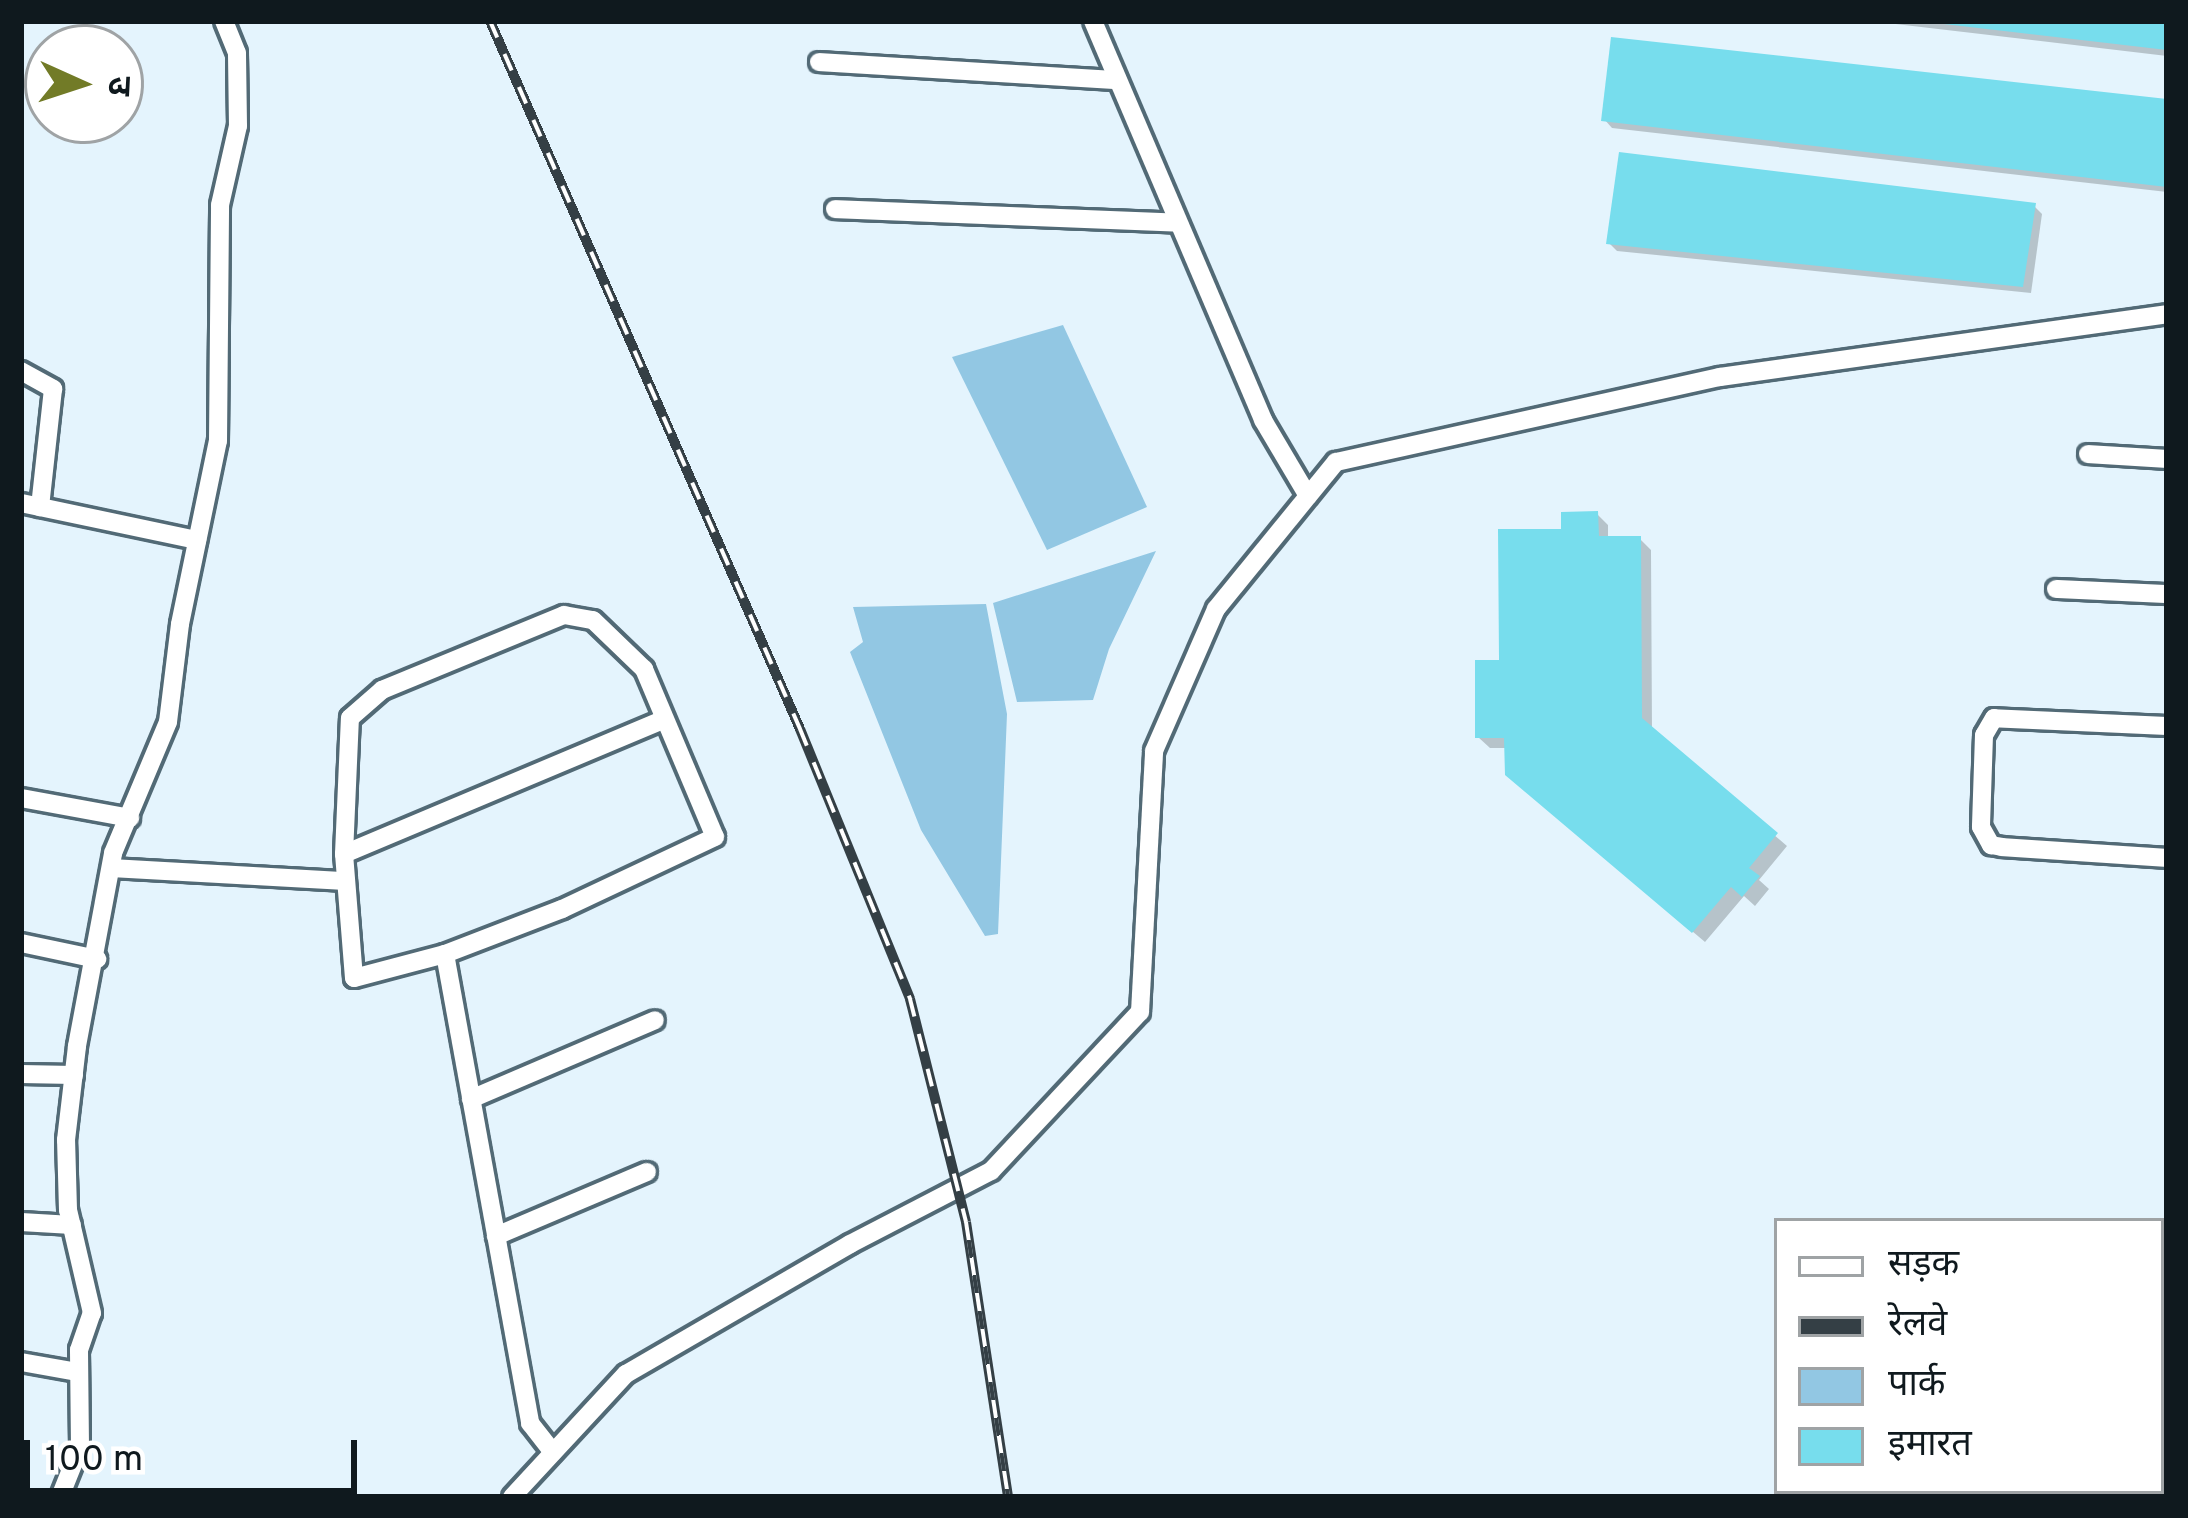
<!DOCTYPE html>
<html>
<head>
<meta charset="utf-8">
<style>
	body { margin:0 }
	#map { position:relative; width:2188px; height:1518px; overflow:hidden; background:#e4f4fd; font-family:Overpass,"Noto Sans Devanagari",sans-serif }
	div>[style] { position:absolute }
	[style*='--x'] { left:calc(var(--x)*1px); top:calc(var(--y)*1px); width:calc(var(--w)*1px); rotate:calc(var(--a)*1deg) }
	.green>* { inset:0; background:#92c7e3 }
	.shadow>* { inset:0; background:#0003 }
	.building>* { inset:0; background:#77dded }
	.roads { filter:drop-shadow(3px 0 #526a76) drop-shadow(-3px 0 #526a76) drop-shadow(0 3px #526a76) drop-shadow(0 -3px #526a76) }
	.minor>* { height:18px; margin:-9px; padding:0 9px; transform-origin:9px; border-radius:9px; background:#fff }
	.rail>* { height:10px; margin-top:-5px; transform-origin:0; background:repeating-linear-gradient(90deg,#fff 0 18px,#343f45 0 36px); box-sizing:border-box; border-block:3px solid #343f45 }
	span { translate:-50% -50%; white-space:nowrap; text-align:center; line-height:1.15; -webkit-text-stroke:10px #fff; paint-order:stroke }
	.frame { position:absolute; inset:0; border:24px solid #0f191e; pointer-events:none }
	.legend { position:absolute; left:1774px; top:1218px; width:390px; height:276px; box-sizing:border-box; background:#fff; border:3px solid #9fa3a5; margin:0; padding:15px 21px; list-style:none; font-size:36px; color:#0f191e }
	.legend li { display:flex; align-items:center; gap:24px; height:60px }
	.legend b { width:60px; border:3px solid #9fa3a5 }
	.north { position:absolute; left:24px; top:24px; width:120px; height:120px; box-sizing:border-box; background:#fff; border:3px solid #9fa3a5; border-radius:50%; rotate:93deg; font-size:33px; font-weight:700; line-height:48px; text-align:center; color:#0f191e }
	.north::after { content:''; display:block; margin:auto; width:42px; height:54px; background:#727b27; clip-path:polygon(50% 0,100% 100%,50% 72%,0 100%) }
	.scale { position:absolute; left:24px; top:1440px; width:333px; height:54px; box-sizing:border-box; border:6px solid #0f191e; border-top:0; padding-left:15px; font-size:36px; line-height:42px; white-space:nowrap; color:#0f191e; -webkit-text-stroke:9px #fff; paint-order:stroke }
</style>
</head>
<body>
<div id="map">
	<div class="green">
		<i style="clip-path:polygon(1063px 325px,1147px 507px,1047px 550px,952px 357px)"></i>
		<i style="clip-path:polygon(1156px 551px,1109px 649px,1093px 700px,1017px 702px,993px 603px)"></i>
		<i style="clip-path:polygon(986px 604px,1007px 714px,998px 934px,985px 936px,921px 830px,850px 652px,863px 642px,853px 607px)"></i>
	</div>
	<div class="shadow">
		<i style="clip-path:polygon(1870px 21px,2167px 21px,2167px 56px)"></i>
		<i style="clip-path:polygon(2167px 102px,2167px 192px,1612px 128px,1604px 119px)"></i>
		<i style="clip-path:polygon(2034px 206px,2042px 214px,2031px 293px,1617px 251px,1609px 243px)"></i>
		<i style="clip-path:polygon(1597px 514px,1608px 525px,1608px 539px,1640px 539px,1651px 550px,1652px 731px,1787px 846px,1759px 880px,1769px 889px,1755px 906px,1744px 896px,1705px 942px,1520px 786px,1507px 748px,1490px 748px,1478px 737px,1502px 663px,1564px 532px)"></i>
	</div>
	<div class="building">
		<i style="clip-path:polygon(1945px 21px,2167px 21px,2167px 50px,1944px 24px)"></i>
		<i style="clip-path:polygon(1611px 37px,2167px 99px,2167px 187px,1601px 121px)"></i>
		<i style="clip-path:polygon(1619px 152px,2036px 203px,2023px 287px,1606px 244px)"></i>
		<i style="clip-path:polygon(1598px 511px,1599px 536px,1641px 536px,1642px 718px,1778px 833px,1749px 868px,1760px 876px,1742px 897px,1731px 887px,1692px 933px,1505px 775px,1504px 738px,1475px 738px,1475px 660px,1499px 660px,1498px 529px,1561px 529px,1561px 512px)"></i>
	</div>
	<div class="roads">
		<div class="minor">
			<i style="--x:1093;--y:21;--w:434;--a:66.9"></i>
			<i style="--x:1263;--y:420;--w:88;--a:59.4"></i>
			<i style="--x:819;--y:62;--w:299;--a:3.5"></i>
			<i style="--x:835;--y:209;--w:342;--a:2.3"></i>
			<i style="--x:21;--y:371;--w:37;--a:29"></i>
			<i style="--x:53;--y:389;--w:119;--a:96.3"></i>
			<i style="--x:2088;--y:454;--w:79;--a:3.6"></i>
			<i style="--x:21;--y:503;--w:180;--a:11.9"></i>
			<i style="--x:2056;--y:589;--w:111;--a:2.6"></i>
			<i style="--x:564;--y:615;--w:29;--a:10"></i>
			<i style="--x:593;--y:620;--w:71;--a:43.9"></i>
			<i style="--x:644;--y:669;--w:182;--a:67.1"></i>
			<i style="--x:715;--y:837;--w:169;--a:154.8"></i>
			<i style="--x:562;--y:909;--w:125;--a:159"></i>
			<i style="--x:445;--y:954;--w:94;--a:165.2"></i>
			<i style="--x:354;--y:978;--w:124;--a:-94.6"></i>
			<i style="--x:344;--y:854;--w:136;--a:-87.5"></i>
			<i style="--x:350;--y:718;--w:43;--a:-41.2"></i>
			<i style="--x:382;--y:690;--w:197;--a:-22.4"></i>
			<i style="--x:2167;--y:726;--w:173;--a:-177.4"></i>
			<i style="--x:1994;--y:718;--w:20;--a:120"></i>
			<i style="--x:1984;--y:735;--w:92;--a:91.9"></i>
			<i style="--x:1981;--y:827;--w:21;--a:61"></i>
			<i style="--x:1991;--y:845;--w:11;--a:10"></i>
			<i style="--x:2002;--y:847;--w:165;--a:3.8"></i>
			<i style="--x:21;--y:798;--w:111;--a:10.4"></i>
			<i style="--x:344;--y:854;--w:346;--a:-22.8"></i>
			<i style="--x:111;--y:868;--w:235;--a:3.2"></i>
			<i style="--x:21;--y:943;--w:78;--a:11.9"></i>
			<i style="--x:445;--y:954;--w:477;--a:79.7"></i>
			<i style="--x:530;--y:1423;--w:37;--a:52"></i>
			<i style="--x:21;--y:1074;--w:53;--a:1.1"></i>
			<i style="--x:471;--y:1099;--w:200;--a:-23.2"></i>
			<i style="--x:21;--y:1222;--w:51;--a:3.4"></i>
			<i style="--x:496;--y:1236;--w:164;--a:-23"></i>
			<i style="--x:2161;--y:1270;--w:6;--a:-9"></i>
			<i style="--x:21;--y:1362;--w:58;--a:10"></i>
			<i style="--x:2161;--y:1400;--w:6;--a:-9"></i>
			<i style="--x:1867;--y:1491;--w:6;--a:81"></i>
			<i style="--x:1985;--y:1491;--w:6;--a:81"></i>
			<i style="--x:2109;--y:1491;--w:6;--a:81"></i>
			<i style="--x:60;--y:1497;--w:54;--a:-68.2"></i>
			<i style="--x:80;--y:1447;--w:97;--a:-90.6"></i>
			<i style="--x:79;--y:1350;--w:39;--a:-71"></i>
			<i style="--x:92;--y:1313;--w:106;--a:-103.1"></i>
			<i style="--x:68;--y:1210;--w:70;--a:-91.6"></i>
			<i style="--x:66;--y:1140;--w:95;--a:-83.3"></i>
			<i style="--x:77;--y:1046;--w:196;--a:-79.4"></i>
			<i style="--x:113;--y:853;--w:142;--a:-67.2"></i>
			<i style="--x:168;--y:722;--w:99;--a:-83"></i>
			<i style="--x:180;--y:624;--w:187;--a:-78.3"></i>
			<i style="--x:218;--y:441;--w:236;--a:-89.5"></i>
			<i style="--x:220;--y:205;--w:81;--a:-77.2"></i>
			<i style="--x:238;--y:126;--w:73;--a:-90.8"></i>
			<i style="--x:237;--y:53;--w:35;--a:-112"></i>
			<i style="--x:512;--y:1497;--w:168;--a:-47.2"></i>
			<i style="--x:626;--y:1374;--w:259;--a:-30.1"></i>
			<i style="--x:850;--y:1244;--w:159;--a:-27.4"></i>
			<i style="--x:991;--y:1171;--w:218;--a:-46.9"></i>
			<i style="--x:1140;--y:1012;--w:261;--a:-86.9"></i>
			<i style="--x:1154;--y:751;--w:155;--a:-66.4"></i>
			<i style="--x:1216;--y:609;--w:190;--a:-50.8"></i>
			<i style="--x:1336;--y:462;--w:393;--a:-12.5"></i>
			<i style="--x:1720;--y:377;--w:451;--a:-8"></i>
		</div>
	</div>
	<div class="rail">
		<i style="--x:490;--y:21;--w:773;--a:66.35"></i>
		<i style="--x:800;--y:729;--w:292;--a:67.8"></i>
		<i style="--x:910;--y:999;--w:230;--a:75.9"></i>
		<i style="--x:966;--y:1222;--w:278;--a:81.3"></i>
	</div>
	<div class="frame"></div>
	<ul class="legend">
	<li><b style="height:15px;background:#fff"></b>सड़क</li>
	<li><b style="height:15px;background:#343f45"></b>रेलवे</li>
	<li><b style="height:33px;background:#92c7e3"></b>पार्क</li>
	<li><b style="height:33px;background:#77dded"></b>इमारत</li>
	</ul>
	<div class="north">उ</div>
	<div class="scale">100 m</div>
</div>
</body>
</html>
